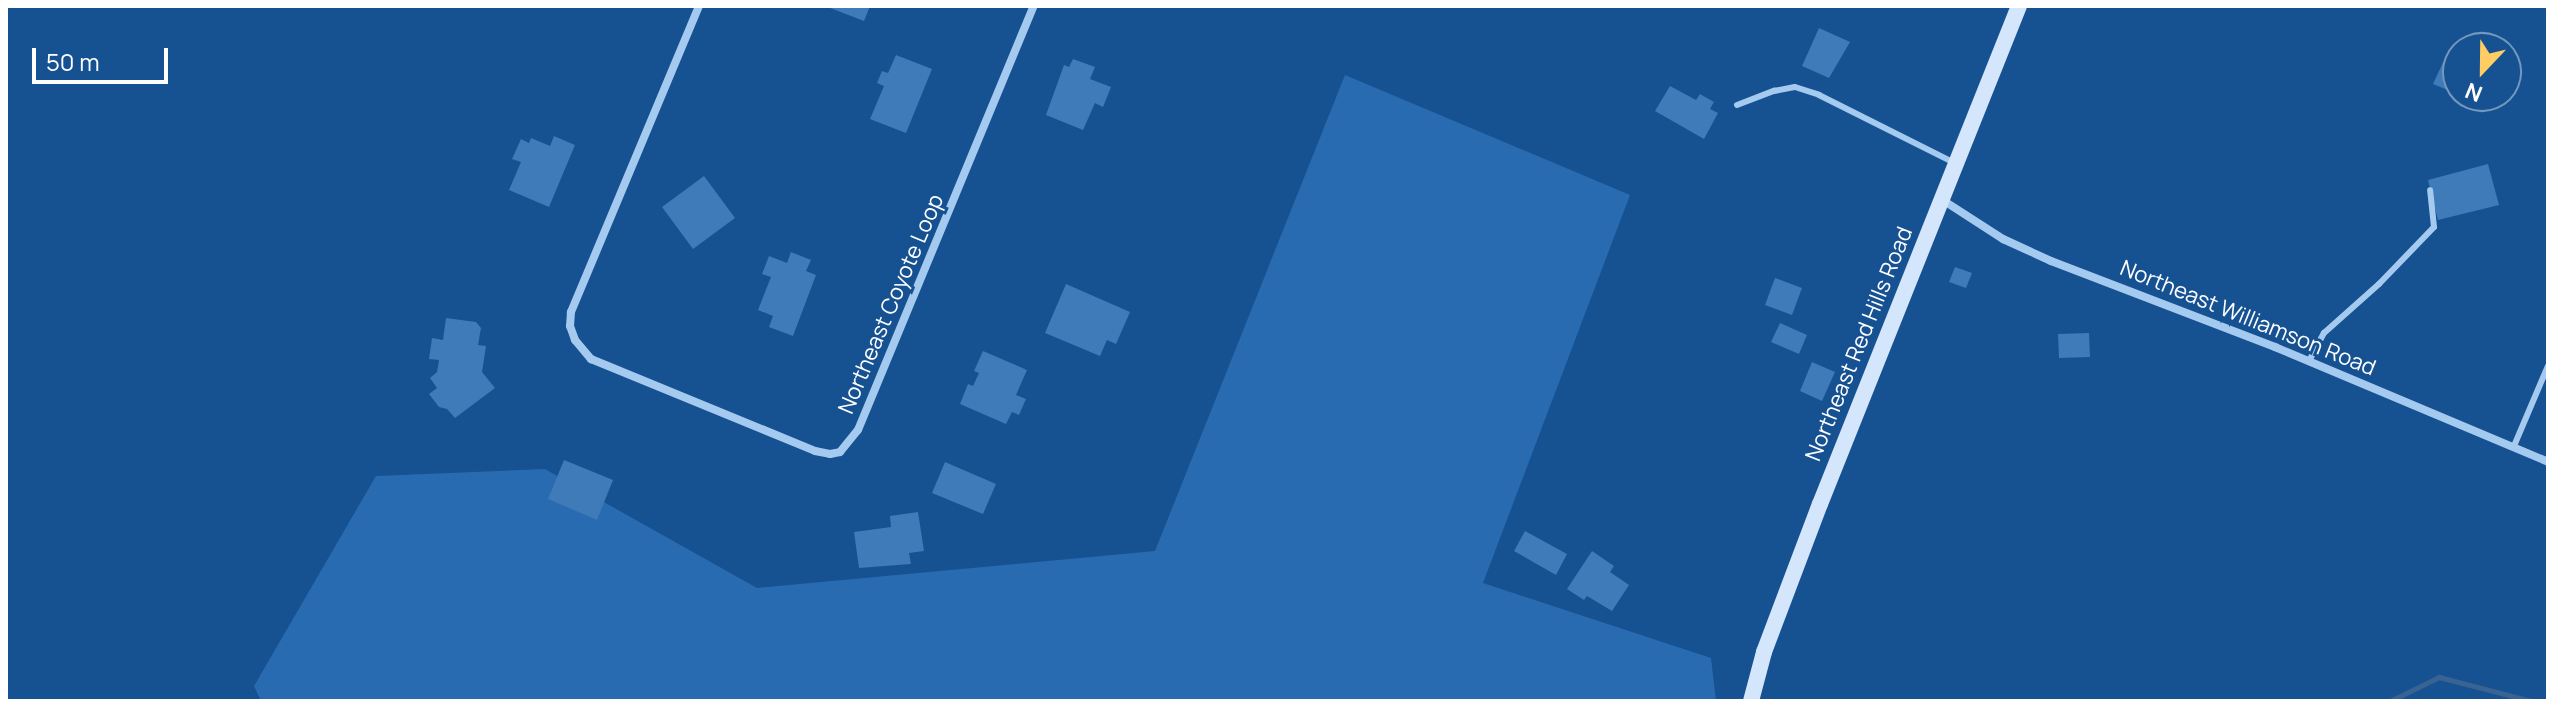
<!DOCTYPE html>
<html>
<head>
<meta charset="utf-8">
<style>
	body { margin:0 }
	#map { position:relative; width:2554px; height:707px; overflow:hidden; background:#165192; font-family:Manrope,sans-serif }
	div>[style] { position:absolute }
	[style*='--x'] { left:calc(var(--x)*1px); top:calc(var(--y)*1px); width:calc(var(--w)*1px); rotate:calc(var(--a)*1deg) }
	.green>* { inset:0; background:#296bb0 }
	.stream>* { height:5px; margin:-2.5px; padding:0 2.5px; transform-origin:2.5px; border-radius:2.5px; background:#386392 }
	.building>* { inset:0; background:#3f7ab9 }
	.lane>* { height:6px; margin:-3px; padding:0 3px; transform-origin:3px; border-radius:3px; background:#a5caf0 }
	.street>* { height:8px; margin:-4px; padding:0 4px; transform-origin:4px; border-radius:4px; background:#a5caf0 }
	.secondary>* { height:16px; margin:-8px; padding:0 8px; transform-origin:8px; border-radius:8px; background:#d3e6fb }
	span { translate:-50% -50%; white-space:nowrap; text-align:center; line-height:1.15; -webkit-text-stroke:6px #165192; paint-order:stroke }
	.street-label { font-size:22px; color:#fff }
	.frame { position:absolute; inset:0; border:8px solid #fff; pointer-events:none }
	.north { position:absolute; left:2442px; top:32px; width:80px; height:80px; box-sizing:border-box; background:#165192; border:2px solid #7397be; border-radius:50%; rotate:202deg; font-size:22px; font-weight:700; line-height:32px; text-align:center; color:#fff }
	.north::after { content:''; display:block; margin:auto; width:28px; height:36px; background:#ffcd64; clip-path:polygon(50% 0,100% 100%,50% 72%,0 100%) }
	.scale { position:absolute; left:32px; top:48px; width:136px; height:36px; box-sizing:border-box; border:4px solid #fff; border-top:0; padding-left:10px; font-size:24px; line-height:28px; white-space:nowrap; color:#fff; -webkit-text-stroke:6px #165192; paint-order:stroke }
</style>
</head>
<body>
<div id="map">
	<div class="green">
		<i style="clip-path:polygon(1345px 75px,1630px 195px,1483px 583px,1711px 658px,1716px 701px,261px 701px,254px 686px,376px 476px,545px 469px,757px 588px,1155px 551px)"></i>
	</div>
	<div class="stream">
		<i style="--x:2390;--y:701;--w:55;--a:-26.1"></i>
		<i style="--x:2439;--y:677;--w:95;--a:14.6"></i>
	</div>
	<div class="building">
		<i style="clip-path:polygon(825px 6px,870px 6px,864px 21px)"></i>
		<i style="clip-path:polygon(1819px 28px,1850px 42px,1829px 78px,1802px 66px)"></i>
		<i style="clip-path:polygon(896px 55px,932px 69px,906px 133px,870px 119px,884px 86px,877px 83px,882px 71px,888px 73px)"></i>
		<i style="clip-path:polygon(2446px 56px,2458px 61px,2458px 85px,2454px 83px,2450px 91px,2433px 84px)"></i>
		<i style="clip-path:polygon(1073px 59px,1095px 67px,1090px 79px,1111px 87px,1103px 107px,1095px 103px,1083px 130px,1046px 115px,1064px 65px,1069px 67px)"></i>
		<i style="clip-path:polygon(1670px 86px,1696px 100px,1700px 94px,1714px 102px,1710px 109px,1718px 113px,1704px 139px,1655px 111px)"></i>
		<i style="clip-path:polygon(554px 136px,575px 145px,549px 207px,509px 190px,521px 162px,512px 159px,521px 139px,529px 143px,531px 138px,550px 146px)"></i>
		<i style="clip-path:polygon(2488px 164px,2499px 205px,2438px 220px,2428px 180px)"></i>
		<i style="clip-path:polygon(704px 176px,735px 218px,693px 249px,662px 207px)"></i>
		<i style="clip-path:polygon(791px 252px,811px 260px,806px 271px,816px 275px,793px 336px,769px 327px,773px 316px,758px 310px,771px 277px,762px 274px,769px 256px,787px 263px)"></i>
		<i style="clip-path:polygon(1955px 267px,1972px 273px,1966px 288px,1949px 282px)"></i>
		<i style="clip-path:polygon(1775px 278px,1802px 288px,1792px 315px,1765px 305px)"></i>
		<i style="clip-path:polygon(1066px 284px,1130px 312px,1116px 344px,1107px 340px,1100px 356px,1045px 333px)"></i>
		<i style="clip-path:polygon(446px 318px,476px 322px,481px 328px,478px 345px,486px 346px,482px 372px,495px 388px,455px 418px,447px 409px,439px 407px,429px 394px,437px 388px,430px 378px,437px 372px,439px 360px,429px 359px,432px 338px,443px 340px)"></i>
		<i style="clip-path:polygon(1780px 323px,1807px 335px,1799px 354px,1771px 342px)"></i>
		<i style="clip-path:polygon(2089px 333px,2090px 357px,2059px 358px,2058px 334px)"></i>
		<i style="clip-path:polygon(983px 351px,1027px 370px,1016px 395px,1026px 399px,1019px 415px,1012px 412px,1006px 424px,960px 404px,968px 384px,973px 386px,979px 373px,974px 371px)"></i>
		<i style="clip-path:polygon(1812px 362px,1835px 372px,1822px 401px,1800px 391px)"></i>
		<i style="clip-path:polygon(564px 460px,613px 480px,597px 520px,548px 499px)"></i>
		<i style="clip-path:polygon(945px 462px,996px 484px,983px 514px,932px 493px)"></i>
		<i style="clip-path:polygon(918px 512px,924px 551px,909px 553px,911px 564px,859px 568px,854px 532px,891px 527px,890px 516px)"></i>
		<i style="clip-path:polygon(1525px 531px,1567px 554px,1556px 575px,1514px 551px)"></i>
		<i style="clip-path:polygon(1592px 551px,1614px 566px,1610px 572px,1629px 585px,1612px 611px,1587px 596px,1584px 600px,1567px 589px)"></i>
	</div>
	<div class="lane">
		<i style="--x:1737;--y:105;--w:40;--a:-21"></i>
		<i style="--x:1774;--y:91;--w:21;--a:-11"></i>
		<i style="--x:1795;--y:87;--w:25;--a:18"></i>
		<i style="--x:1819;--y:95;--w:152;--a:26.6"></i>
		<i style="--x:2309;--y:361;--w:32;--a:-62"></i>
		<i style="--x:2324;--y:333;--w:74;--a:-41.7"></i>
		<i style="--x:2379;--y:284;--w:79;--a:-46"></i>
		<i style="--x:2434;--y:227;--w:37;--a:-96"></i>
		<i style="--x:2514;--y:446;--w:87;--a:-67"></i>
	</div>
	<div class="street">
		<i style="--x:699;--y:6;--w:332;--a:112.7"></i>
		<i style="--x:571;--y:312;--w:14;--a:94"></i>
		<i style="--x:570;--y:326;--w:15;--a:70"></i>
		<i style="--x:575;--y:340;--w:25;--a:50"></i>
		<i style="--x:591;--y:359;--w:242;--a:22.3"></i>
		<i style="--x:815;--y:451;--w:15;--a:11"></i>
		<i style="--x:830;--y:454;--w:10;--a:-11"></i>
		<i style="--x:840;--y:452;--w:28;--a:-51"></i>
		<i style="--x:858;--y:430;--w:459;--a:-67.5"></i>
		<i style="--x:1941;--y:199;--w:74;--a:32.8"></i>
		<i style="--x:2003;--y:239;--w:53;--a:24.6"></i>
		<i style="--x:2051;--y:261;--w:240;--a:21"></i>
		<i style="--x:2275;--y:347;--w:296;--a:22.8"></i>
	</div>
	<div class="secondary">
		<i style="--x:1751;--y:701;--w:51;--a:-75.1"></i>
		<i style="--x:1764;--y:652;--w:158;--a:-69.3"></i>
		<i style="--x:1820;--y:504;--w:536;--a:-68.22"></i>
	</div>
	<div class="street-label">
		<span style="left:891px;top:304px;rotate:-67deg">Northeast Coyote Loop</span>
		<span style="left:2248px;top:318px;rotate:22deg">Northeast Williamson Road</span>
		<span style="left:1859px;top:344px;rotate:-68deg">Northeast Red Hills Road</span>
	</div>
	<div class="frame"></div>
	<div class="north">N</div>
	<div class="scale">50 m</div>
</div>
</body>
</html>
